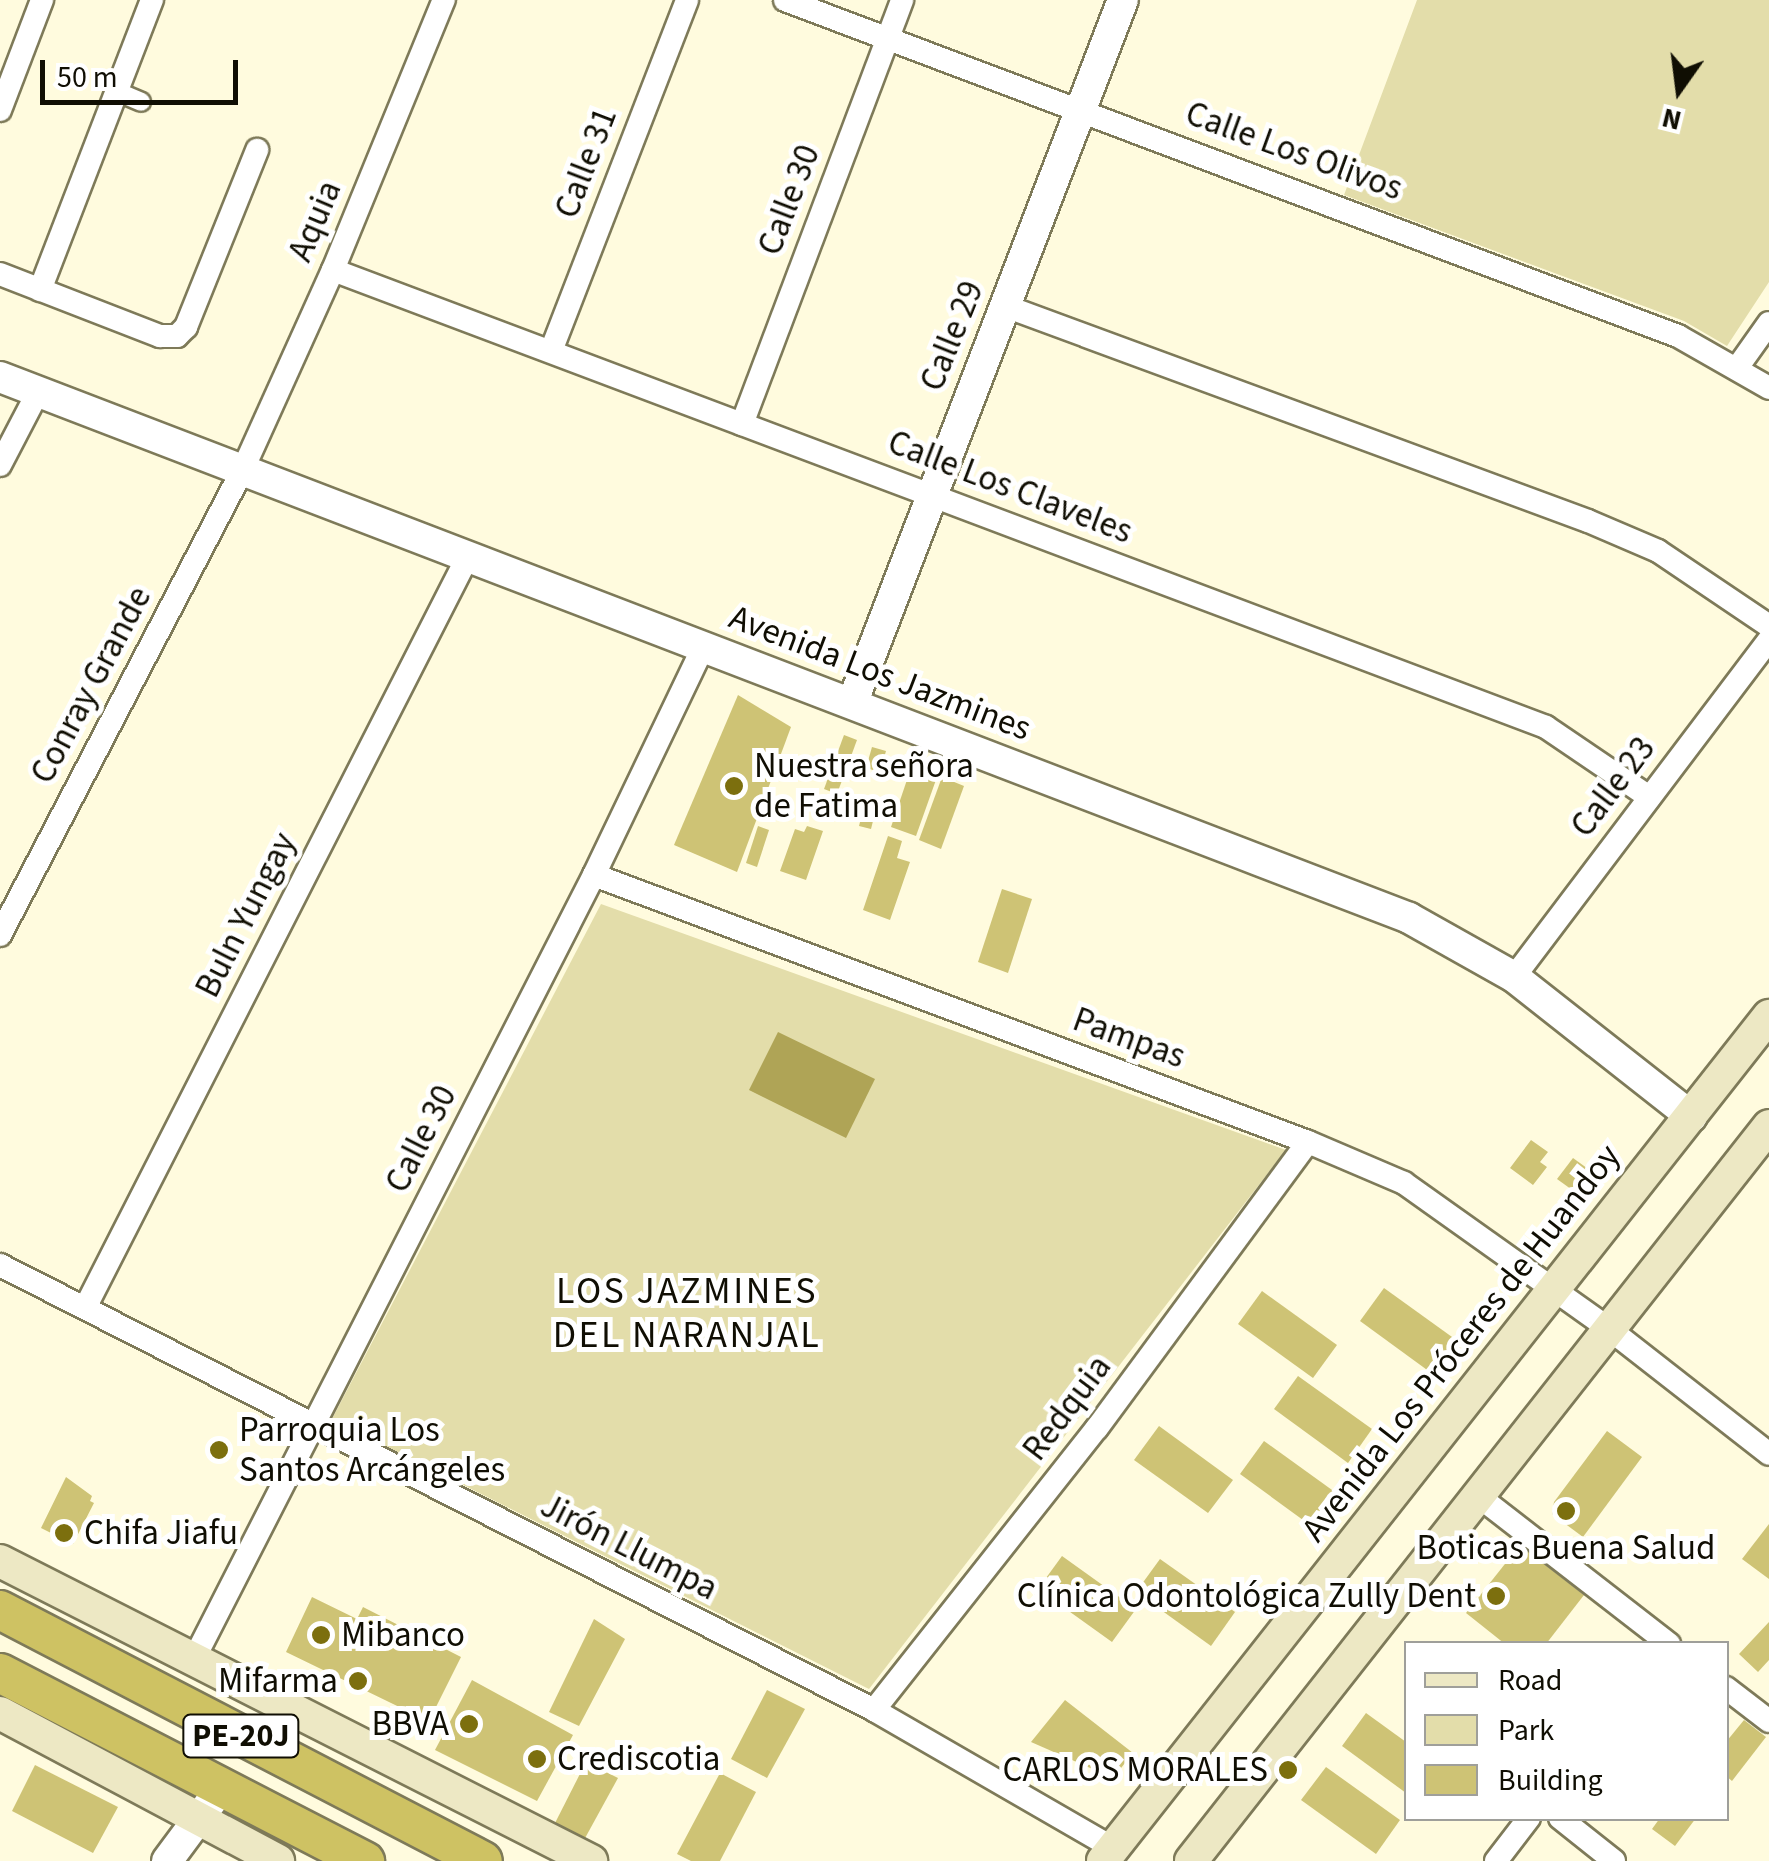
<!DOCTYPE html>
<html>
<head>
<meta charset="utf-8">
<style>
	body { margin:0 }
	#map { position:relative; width:1769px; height:1861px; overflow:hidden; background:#fffbde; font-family:"Source Sans 3",sans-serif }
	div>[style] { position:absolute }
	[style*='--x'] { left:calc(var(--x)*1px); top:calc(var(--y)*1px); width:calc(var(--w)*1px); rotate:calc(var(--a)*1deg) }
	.green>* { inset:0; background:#e3ddaa }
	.water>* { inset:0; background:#afa456 }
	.building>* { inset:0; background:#cec375 }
	.roads { filter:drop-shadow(2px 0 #7e7a59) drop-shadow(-2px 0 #7e7a59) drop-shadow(0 2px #7e7a59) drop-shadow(0 -2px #7e7a59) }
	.pedestrian>* { height:18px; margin:-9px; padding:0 9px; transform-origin:9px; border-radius:9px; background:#fff }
	.minor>* { height:22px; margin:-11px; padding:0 11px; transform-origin:11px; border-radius:11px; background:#fff }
	.tertiary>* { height:30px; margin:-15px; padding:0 15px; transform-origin:15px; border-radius:15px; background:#fff }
	.secondary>* { height:32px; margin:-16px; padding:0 16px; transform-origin:16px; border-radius:16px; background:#ede8c4 }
	.trunk>* { height:38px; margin:-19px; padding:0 19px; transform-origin:19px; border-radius:19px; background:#cec263 }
	.dots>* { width:28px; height:28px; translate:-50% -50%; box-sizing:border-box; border:5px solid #fff; border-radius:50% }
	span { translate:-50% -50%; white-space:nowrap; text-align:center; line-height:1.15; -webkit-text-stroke:10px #fff; paint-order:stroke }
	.shield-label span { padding:2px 8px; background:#fff; border:2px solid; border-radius:8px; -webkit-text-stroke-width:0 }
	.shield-label { font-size:32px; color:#100e03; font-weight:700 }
	.street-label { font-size:35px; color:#100e03 }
	.poi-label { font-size:35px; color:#100e03 }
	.left { translate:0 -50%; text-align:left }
	.right { translate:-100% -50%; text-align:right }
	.neighbourhood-label { font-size:38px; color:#100e03; letter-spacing:2.5px }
	.legend { position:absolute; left:1404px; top:1641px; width:325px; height:180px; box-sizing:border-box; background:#fff; border:2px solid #9f9f9a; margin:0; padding:12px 18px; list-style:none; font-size:30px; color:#100e03 }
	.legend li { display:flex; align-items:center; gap:20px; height:50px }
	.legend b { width:50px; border:2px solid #9f9f9a }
	.north { position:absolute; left:1629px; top:40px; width:100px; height:100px; -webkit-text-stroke:8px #fff; paint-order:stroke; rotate:194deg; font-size:28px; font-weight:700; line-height:40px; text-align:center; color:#100e03 }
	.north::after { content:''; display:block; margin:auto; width:35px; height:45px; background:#100e03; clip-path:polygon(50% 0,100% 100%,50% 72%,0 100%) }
	.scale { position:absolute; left:40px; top:60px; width:198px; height:45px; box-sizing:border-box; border:5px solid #100e03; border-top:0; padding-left:12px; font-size:30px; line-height:35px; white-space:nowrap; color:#100e03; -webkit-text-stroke:8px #fff; paint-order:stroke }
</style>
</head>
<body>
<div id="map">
	<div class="green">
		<i style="clip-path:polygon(1417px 0,1769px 0,1769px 282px,1727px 346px,1684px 321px,1344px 195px)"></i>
		<i style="clip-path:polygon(601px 904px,1286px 1150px,869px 1689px,332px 1419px)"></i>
	</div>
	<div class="water">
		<i style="clip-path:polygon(778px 1032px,875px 1079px,846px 1138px,749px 1090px)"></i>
	</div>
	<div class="building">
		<i style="clip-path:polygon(738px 695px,791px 727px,737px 872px,674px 845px)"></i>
		<i style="clip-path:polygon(844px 735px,857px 740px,837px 794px,824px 789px)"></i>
		<i style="clip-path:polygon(872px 747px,886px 751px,880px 772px,866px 768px)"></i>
		<i style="clip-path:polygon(911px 768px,937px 777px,916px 836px,891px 827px)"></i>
		<i style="clip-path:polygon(942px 777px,964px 786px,941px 849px,919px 840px)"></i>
		<i style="clip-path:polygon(865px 802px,877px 805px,871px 829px,859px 826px)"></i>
		<i style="clip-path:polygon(758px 826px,769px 830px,757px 867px,746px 863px)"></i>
		<i style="clip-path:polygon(807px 826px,823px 831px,806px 880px,780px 871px,795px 829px,804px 832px)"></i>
		<i style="clip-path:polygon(888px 836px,902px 841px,897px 858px,910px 862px,890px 920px,863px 910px)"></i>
		<i style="clip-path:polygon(1002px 889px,1032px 899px,1008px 973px,978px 962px)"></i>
		<i style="clip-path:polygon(1531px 1140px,1548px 1152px,1540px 1162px,1547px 1167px,1533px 1185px,1510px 1168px)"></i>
		<i style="clip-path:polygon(1573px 1158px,1591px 1171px,1575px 1192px,1557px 1179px)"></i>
		<i style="clip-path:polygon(1384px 1288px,1459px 1342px,1434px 1375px,1360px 1321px)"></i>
		<i style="clip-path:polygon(1262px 1291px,1337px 1345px,1313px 1378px,1238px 1324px)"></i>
		<i style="clip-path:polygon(1298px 1376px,1372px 1429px,1348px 1463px,1274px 1409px)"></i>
		<i style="clip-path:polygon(1159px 1426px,1233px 1480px,1208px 1513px,1134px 1460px)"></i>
		<i style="clip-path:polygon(1607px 1431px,1642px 1457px,1583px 1537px,1552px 1514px,1554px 1502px)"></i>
		<i style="clip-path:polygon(1264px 1441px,1339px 1495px,1314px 1528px,1240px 1474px)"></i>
		<i style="clip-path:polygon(66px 1477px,92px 1496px,90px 1501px,94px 1503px,73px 1544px,41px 1528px)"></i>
		<i style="clip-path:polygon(1769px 1524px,1769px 1579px,1742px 1559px)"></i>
		<i style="clip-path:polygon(1520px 1545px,1584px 1595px,1546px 1644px,1505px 1644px,1466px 1613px)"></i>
		<i style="clip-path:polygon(1062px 1556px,1136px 1609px,1112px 1642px,1038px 1589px)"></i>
		<i style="clip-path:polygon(1160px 1559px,1235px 1612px,1211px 1646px,1136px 1592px)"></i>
		<i style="clip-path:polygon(312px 1597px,357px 1619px,363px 1607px,461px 1657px,435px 1709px,430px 1707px,424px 1719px,286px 1652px)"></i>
		<i style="clip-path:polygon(594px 1619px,625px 1639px,579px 1726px,549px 1712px)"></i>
		<i style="clip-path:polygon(1769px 1622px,1769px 1660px,1758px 1672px,1739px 1654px)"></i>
		<i style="clip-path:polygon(472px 1680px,573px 1735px,537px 1801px,435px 1750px)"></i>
		<i style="clip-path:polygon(767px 1690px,805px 1709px,767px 1778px,731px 1759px)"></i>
		<i style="clip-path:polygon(1065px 1700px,1133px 1753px,1113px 1778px,1031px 1742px)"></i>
		<i style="clip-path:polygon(1366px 1713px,1406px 1742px,1406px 1793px,1342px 1746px)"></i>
		<i style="clip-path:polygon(1744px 1720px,1766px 1737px,1732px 1781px,1726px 1776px,1726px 1742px)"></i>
		<i style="clip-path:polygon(586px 1762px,618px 1778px,584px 1840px,553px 1827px)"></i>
		<i style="clip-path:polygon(35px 1765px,118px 1807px,93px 1853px,12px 1811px)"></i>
		<i style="clip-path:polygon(1326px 1767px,1400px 1820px,1376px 1854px,1301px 1800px)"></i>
		<i style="clip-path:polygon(720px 1773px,756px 1792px,720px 1861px,691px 1861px,677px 1854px)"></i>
		<i style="clip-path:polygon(1660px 1818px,1696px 1818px,1675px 1846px,1652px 1829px)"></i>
	</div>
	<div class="roads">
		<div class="pedestrian">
			<i style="--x:118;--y:92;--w:25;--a:23"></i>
		</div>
		<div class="minor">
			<i style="--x:785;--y:0;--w:954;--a:20.62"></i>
			<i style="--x:1678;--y:336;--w:105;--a:29.7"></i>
			<i style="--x:0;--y:110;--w:118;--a:-69.1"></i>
			<i style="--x:333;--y:270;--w:1296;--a:20.64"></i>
			<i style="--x:1546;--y:727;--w:125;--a:34.2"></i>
			<i style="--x:0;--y:274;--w:172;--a:21.2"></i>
			<i style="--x:160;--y:336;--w:17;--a:0"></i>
			<i style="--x:177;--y:336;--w:13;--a:-45"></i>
			<i style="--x:186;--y:327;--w:191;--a:-68.1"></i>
			<i style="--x:40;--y:290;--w:311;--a:-68.9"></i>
			<i style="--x:1005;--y:306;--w:621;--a:20.24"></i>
			<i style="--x:1588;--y:521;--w:76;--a:23.2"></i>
			<i style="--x:1658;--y:551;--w:134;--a:34"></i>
			<i style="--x:551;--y:351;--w:376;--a:-68.8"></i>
			<i style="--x:1737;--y:368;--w:55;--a:-54.6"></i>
			<i style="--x:742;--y:424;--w:453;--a:-69.3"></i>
			<i style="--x:0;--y:465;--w:82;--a:-62.5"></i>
			<i style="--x:594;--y:875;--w:762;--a:20.5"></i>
			<i style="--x:1308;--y:1142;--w:104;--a:23.1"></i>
			<i style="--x:1404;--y:1183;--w:250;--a:35.4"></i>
			<i style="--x:1608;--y:1328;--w:204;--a:38"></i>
			<i style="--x:0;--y:935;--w:528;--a:-62.46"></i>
			<i style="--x:244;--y:467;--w:216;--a:-65.7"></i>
			<i style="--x:333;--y:270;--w:292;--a:-67.7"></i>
			<i style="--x:1514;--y:977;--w:423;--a:-52.9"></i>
			<i style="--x:0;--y:1265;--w:981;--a:26.98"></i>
			<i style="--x:874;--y:1710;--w:276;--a:30"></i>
			<i style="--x:85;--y:1308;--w:846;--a:-63.01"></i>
			<i style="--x:1477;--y:1495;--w:243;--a:37.8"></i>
			<i style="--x:193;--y:1661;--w:882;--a:-62.97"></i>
			<i style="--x:594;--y:875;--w:255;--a:-64.4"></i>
			<i style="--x:1726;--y:1688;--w:54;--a:37.5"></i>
			<i style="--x:874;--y:1710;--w:360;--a:-51.7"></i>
			<i style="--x:1097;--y:1428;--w:355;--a:-53.6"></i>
			<i style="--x:1560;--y:1818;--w:69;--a:38.5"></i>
			<i style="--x:1496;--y:1861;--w:54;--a:-52.5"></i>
		</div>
		<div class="tertiary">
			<i style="--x:0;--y:377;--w:1509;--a:21"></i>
			<i style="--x:1409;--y:918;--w:120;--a:29.3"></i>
			<i style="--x:1514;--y:977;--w:226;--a:38.2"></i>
			<i style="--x:853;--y:701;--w:751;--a:-68.94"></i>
			<i style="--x:167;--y:1861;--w:92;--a:-53.4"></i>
		</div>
		<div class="secondary">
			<i style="--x:0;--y:1561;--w:663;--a:26.91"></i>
			<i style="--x:0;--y:1713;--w:315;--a:28"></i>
			<i style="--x:1103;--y:1861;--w:1076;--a:-51.76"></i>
			<i style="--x:1191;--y:1861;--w:935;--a:-51.82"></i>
		</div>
		<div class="trunk">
			<i style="--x:0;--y:1610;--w:544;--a:27.46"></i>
			<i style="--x:0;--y:1673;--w:411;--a:27.3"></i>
		</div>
	</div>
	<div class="dots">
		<i style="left:734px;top:786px;background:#7c6f0e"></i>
		<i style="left:219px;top:1450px;background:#7c6f0e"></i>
		<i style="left:1566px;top:1511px;background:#7c6f0e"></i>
		<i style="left:64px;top:1533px;background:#7c6f0e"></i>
		<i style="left:1496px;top:1596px;background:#7c6f0e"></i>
		<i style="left:321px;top:1635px;background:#7c6f0e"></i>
		<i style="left:358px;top:1681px;background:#7c6f0e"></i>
		<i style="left:469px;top:1724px;background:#7c6f0e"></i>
		<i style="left:537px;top:1759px;background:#7c6f0e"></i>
		<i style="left:1288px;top:1770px;background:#7c6f0e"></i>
	</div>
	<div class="shield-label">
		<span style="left:241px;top:1736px">PE-20J</span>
	</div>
	<div class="street-label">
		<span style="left:1294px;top:151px;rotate:20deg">Calle Los Olivos</span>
		<span style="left:586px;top:163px;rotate:-69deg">Calle 31</span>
		<span style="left:789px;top:200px;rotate:-69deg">Calle 30</span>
		<span style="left:315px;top:221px;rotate:-67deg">Aquia</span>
		<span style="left:952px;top:336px;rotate:-68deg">Calle 29</span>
		<span style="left:1010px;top:487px;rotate:21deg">Calle Los Claveles</span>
		<span style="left:880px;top:673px;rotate:21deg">Avenida Los Jazmines</span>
		<span style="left:91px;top:685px;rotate:-62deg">Conray Grande</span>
		<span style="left:1613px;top:787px;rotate:-53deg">Calle 23</span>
		<span style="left:246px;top:915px;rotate:-63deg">Buln Yungay</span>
		<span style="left:1129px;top:1038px;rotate:20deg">Pampas</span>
		<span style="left:421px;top:1139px;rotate:-63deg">Calle 30</span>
		<span style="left:1461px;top:1343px;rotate:-52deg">Avenida Los Próceres de Huandoy</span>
		<span style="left:1067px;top:1408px;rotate:-53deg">Redquia</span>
		<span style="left:629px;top:1547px;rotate:27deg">Jirón Llumpa</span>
	</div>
	<div class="poi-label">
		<span class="left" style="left:754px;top:786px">Nuestra señora<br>de Fatima</span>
		<span class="left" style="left:239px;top:1450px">Parroquia Los<br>Santos Arcángeles</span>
		<span class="left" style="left:84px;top:1533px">Chifa Jiafu</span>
		<span style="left:1566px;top:1548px">Boticas Buena Salud</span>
		<span class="right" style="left:1476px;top:1596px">Clínica Odontológica Zully Dent</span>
		<span class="left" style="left:341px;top:1635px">Mibanco</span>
		<span class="right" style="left:338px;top:1681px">Mifarma</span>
		<span class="right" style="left:449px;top:1724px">BBVA</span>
		<span class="left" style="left:557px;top:1759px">Crediscotia</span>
		<span class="right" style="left:1268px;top:1770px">CARLOS MORALES</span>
	</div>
	<div class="neighbourhood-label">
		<span style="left:687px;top:1314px">LOS JAZMINES<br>DEL NARANJAL</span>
	</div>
	<ul class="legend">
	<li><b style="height:12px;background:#ede8c4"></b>Road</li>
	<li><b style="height:28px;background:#e3ddaa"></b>Park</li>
	<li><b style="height:28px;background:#cec375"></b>Building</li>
	</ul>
	<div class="north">N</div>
	<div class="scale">50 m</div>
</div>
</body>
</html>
